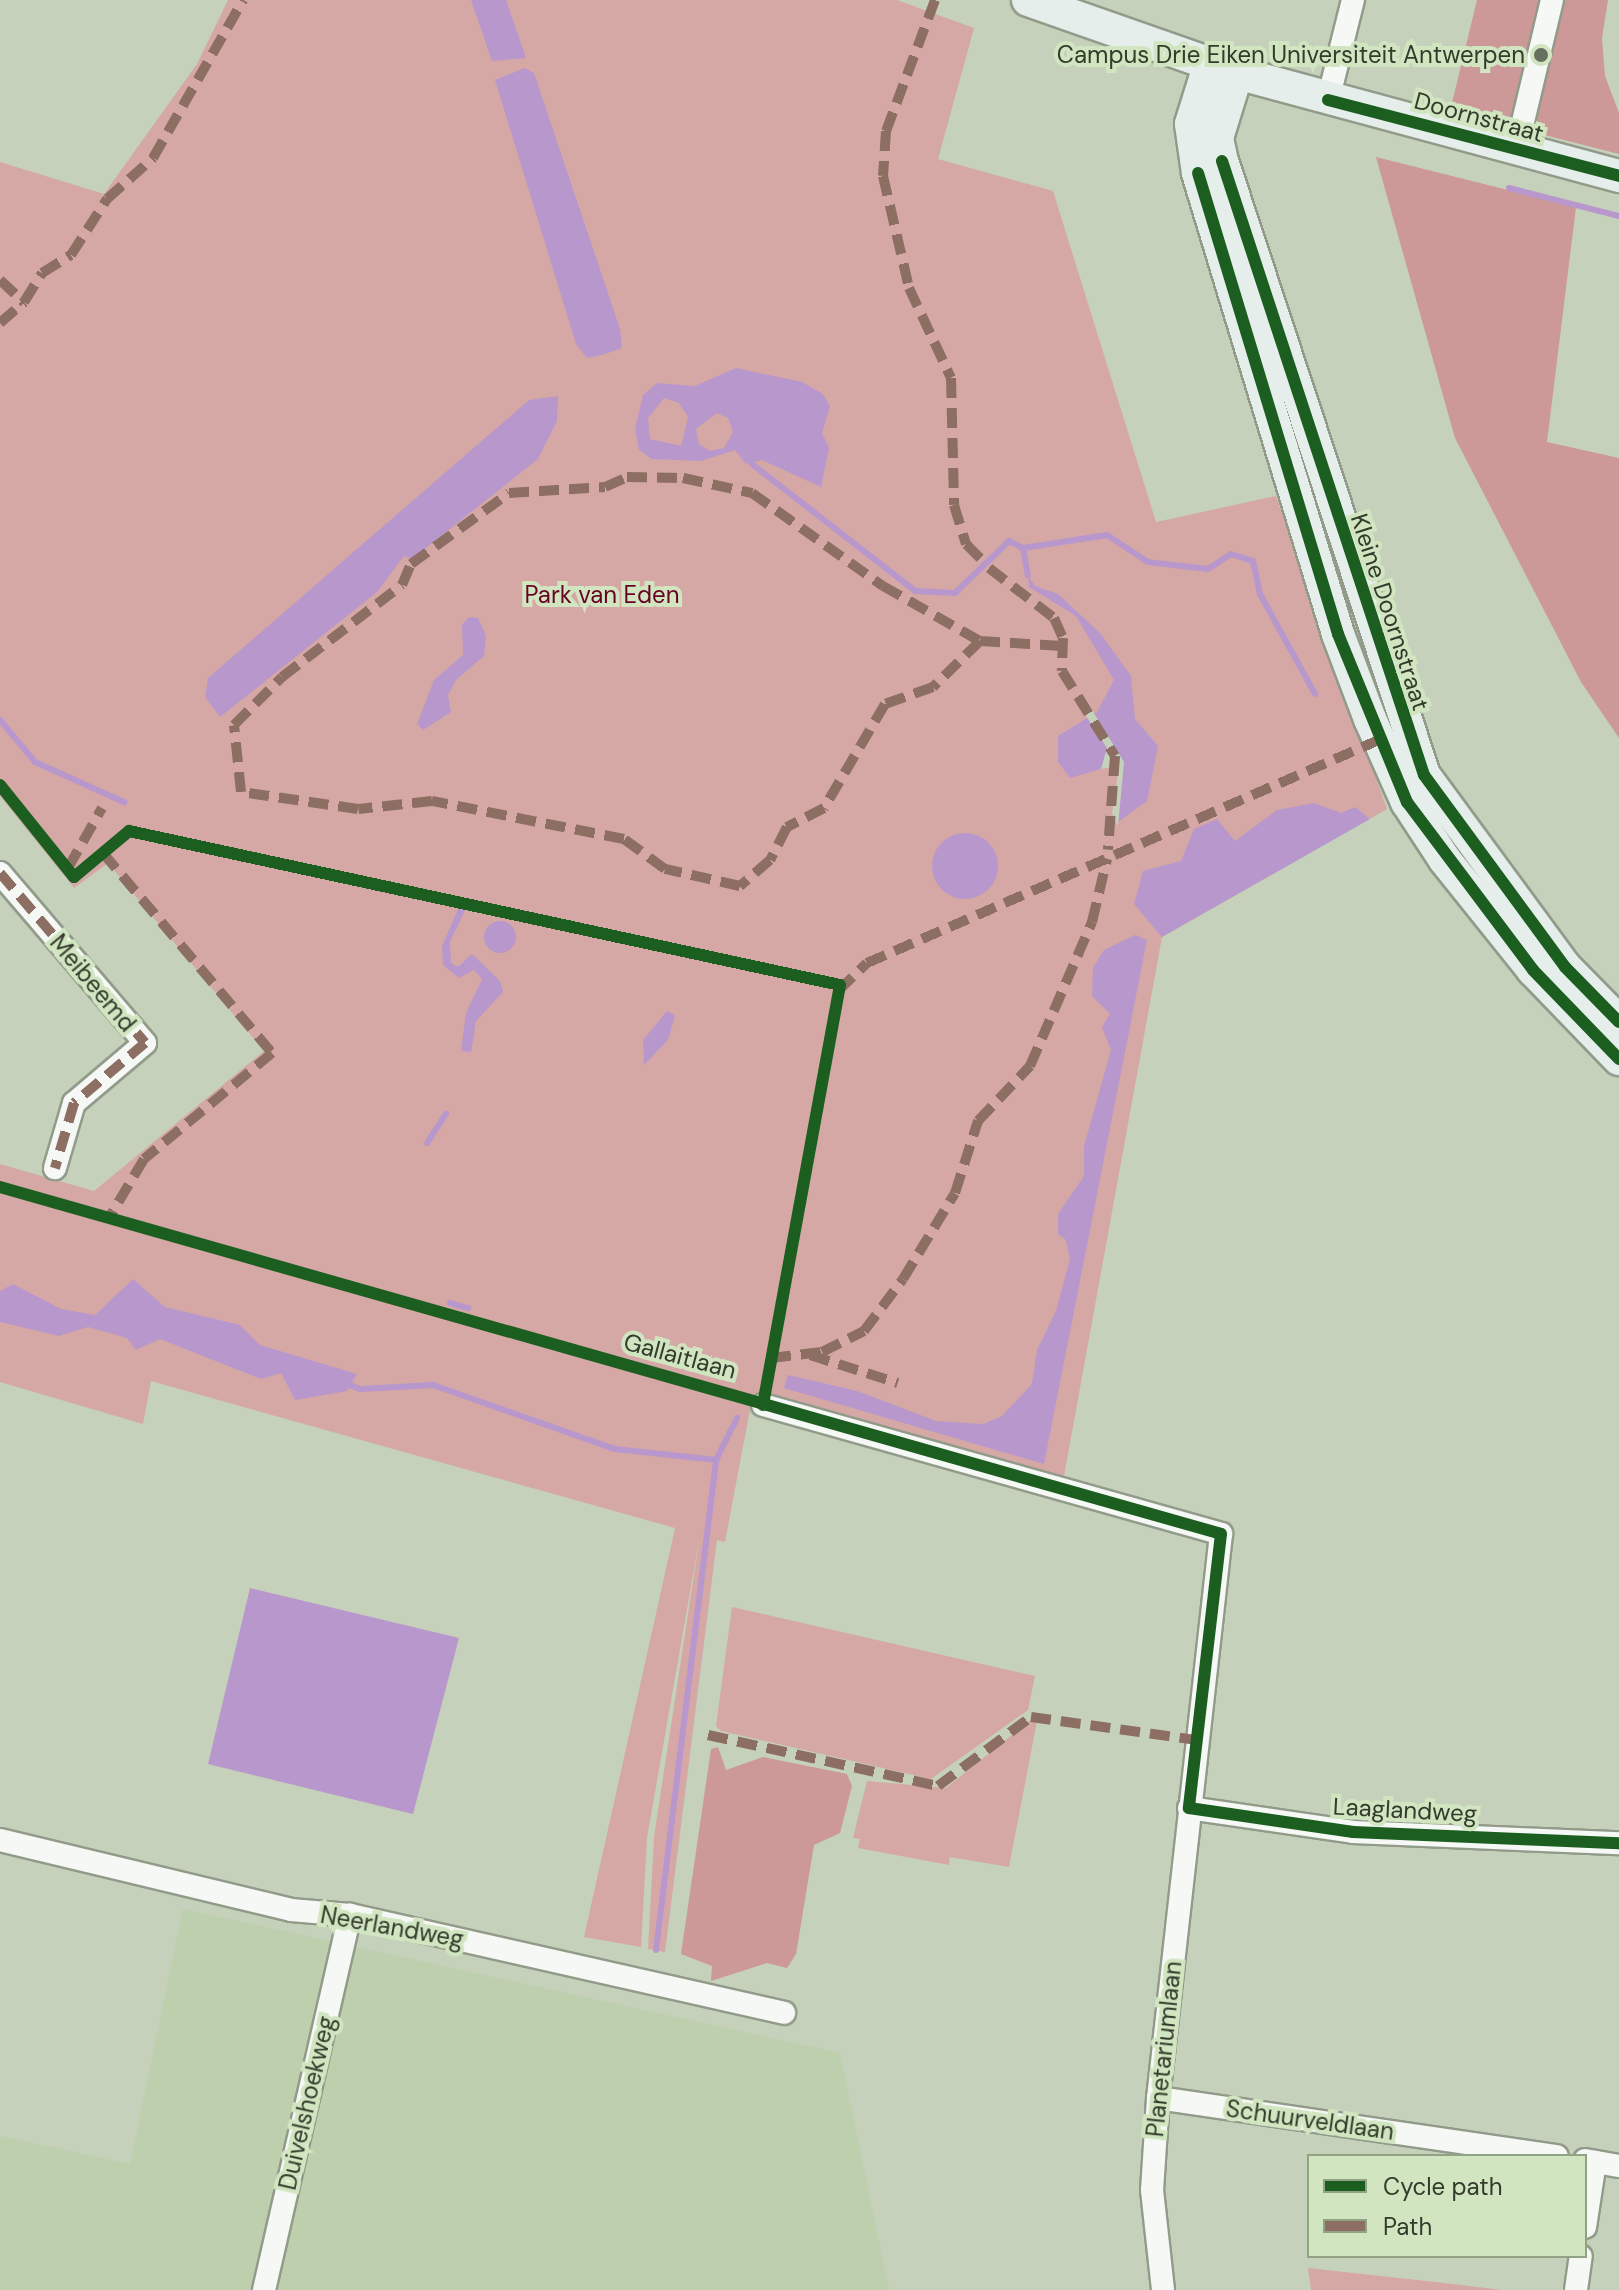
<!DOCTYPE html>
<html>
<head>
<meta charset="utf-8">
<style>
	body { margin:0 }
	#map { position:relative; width:1619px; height:2290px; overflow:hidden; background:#c5d1bb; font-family:"DM Sans",sans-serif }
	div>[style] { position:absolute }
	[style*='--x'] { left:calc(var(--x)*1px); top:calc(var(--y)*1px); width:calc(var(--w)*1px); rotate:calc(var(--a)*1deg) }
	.built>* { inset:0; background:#bdcfad }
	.green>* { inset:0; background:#d5a8a5 }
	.forest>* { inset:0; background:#cc9898 }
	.water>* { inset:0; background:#b797cc }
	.round { border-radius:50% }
	.pier>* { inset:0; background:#c5d1bb }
	.stream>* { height:6px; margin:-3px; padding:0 3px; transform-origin:3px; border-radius:3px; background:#b797cc }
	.roads { filter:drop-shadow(2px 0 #929b8a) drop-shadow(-2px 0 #929b8a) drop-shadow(0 2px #929b8a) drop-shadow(0 -2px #929b8a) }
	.street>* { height:22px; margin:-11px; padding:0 11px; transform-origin:11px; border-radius:11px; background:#f6f8f5 }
	.secondary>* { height:32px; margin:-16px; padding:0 16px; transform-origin:16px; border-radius:16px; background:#e6eeeb }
	.quiet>* { height:10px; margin-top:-5px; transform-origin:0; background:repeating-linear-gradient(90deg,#8d6e63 0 20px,transparent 0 30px) }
	.cycleway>* { height:12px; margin:-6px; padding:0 6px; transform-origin:6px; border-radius:6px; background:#1b5e20 }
	.dots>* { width:22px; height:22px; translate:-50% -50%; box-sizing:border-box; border:4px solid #d1e6c0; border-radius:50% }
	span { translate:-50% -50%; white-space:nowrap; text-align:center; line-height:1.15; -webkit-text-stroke:8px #d1e6c0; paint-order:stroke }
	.poi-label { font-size:24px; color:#333b2c }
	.right { translate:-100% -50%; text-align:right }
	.street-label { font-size:24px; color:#333b2c }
	.park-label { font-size:24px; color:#680225 }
	.legend { position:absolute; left:1307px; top:2154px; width:280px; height:104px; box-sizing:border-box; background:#d1e6c0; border:2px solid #92a285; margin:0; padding:10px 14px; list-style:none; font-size:24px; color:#333b2c }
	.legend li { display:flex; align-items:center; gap:16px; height:40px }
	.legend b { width:40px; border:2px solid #92a285 }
</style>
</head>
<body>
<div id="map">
	<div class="built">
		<i style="clip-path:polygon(183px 1909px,840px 2053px,889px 2290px,0 2290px,0 2136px,130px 2164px)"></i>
	</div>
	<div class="green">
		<i style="clip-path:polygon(228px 0,897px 0,974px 28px,938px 159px,1053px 191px,1156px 522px,1276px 496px,1387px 809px,1162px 937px,1062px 1487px,752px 1399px,725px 1542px,717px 1540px,665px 1952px,648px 1949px,654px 1837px,700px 1535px,647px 1838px,641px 1947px,584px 1937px,675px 1528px,151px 1381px,143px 1424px,0 1382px,0 1164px,94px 1191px,264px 1051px,108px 863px,74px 888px,0 796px,0 162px,104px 194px,197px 64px)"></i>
		<i style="clip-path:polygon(732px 1607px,1035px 1676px,1028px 1710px,931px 1779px,721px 1731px,716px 1726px)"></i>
		<i style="clip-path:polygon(1029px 1721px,1037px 1721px,1009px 1867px,950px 1857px,949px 1865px,858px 1848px,860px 1839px,853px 1838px,867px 1781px,946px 1788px)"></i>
		<i style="clip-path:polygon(1308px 2268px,1453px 2284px,1502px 2290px,1311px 2290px)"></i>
	</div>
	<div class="forest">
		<i style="clip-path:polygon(1477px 0,1608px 0,1602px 38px,1605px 76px,1619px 113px,1619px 154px,1450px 111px)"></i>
		<i style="clip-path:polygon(1376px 157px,1576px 207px,1547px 442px,1619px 458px,1619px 738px,1581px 682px,1455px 438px)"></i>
		<i style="clip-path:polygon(718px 1747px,726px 1770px,763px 1757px,847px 1774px,852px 1786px,840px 1833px,814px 1845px,796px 1954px,787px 1968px,767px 1963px,711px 1981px,712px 1966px,681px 1954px,711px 1749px)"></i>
	</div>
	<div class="water">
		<i style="clip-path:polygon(471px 0,506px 0,526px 58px,492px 61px)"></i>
		<i style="clip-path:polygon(525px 68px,534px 73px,620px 329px,622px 348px,602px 355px,587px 358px,576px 344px,495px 80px)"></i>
		<i style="clip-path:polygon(evenodd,736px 368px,802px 382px,823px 394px,830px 406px,822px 433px,829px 448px,821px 487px,762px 460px,746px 464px,735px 450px,701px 461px,652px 459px,639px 450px,635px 429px,643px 395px,657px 383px,695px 386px,736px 368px,664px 398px,679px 403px,688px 417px,681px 446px,650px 439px,648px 418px,664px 398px,736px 368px,717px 413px,728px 418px,733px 432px,724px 448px,710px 451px,699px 444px,696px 429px,717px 413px)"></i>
		<i style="clip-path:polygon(558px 396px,557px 421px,538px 459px,412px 559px,404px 556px,377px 592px,220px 717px,205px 697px,208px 678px,529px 400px)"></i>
		<i style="clip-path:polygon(1028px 576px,1035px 586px,1058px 594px,1100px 633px,1131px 676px,1135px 719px,1158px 746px,1147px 801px,1118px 822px,1124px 762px,1070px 778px,1058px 762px,1058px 736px,1097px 712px,1114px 680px,1076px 616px,1029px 587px)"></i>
		<i style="clip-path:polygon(469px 617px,478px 618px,486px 636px,484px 656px,456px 680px,448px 695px,451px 712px,423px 730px,417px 724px,434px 680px,463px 655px,462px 625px)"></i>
		<i style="clip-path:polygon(1314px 803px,1341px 813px,1355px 807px,1370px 819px,1162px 937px,1134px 904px,1143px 871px,1181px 861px,1194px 829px,1217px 819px,1235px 841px,1277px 810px)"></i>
		<i class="round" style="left:932px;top:833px;width:66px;height:66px"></i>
		<i style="clip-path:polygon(459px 907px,466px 908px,450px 942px,451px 963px,458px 967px,472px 954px,500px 981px,503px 992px,476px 1021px,471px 1052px,461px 1051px,466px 1013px,482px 979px,474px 970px,459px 978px,443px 965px,442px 946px)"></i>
		<i class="round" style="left:484px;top:921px;width:32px;height:32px"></i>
		<i style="clip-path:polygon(1135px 935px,1147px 940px,1044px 1464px,784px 1388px,788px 1375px,857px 1391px,936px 1421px,983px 1424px,1002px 1416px,1032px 1384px,1037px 1350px,1056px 1311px,1070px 1259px,1066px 1240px,1058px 1234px,1058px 1214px,1084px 1176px,1084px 1146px,1111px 1050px,1102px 1027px,1110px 1014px,1092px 996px,1093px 968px,1104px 950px)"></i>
		<i style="clip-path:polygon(667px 1011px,675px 1015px,668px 1040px,644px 1065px,643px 1040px)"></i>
		<i style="clip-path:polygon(133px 1279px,165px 1307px,240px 1325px,260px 1345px,357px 1374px,347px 1391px,295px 1400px,281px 1373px,261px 1379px,160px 1339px,136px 1350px,127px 1338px,88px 1327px,59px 1336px,0 1322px,0 1291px,13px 1284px,61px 1309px,95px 1315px)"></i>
		<i style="clip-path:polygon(250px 1588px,459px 1638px,413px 1814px,208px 1764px)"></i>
	</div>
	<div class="pier">
		<i style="clip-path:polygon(1092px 710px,1124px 762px,1118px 826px,1112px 813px,1119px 766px,1101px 769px,1107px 748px,1086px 716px)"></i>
	</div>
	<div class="stream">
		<i style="--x:1509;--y:188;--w:114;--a:14.3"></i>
		<i style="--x:752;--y:464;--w:207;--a:37.9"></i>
		<i style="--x:915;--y:591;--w:40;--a:2.9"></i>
		<i style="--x:955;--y:593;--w:75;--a:-43.9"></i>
		<i style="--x:1009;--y:541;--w:16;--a:27"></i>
		<i style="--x:1023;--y:548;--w:28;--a:80"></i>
		<i style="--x:1023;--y:548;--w:85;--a:-8.8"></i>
		<i style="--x:1107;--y:535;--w:49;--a:33.4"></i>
		<i style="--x:1148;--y:562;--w:60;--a:6.7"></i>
		<i style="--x:1208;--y:569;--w:27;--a:-33"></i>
		<i style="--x:1231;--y:554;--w:23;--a:18"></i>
		<i style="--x:1253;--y:561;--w:34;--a:78"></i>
		<i style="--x:1260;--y:594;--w:114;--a:61.2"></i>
		<i style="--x:0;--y:720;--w:55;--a:50.2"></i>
		<i style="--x:35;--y:762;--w:98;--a:24.2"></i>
		<i style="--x:427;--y:1143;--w:35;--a:-57"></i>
		<i style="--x:450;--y:1303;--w:19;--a:16"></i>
		<i style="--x:345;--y:1383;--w:16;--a:22"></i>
		<i style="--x:360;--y:1389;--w:73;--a:-3.1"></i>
		<i style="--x:433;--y:1385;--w:193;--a:19.4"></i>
		<i style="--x:615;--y:1449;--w:102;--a:6.2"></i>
		<i style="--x:656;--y:1950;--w:494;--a:-83"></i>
		<i style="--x:716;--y:1460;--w:47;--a:-63.4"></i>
	</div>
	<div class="roads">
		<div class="street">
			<i style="--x:1328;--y:100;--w:103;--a:-76"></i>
			<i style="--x:1516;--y:151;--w:155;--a:-76.6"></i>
			<i style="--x:0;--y:873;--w:223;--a:49.5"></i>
			<i style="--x:145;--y:1043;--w:93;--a:139.8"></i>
			<i style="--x:74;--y:1103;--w:68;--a:106.3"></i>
			<i style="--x:763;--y:1405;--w:476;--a:15.7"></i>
			<i style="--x:1221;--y:1534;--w:568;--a:96.37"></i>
			<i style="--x:1158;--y:2098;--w:92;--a:93.7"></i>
			<i style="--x:1152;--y:2190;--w:101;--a:83.7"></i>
			<i style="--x:1189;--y:1808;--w:166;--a:8.3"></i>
			<i style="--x:1353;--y:1832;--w:266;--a:2.4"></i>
			<i style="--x:0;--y:1840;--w:299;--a:13.5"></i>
			<i style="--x:291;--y:1910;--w:59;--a:4.8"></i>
			<i style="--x:350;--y:1915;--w:445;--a:12.7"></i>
			<i style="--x:1158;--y:2098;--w:403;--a:8.3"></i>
			<i style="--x:1585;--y:2160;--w:35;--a:10"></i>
			<i style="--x:1585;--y:2227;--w:66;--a:-81.3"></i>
			<i style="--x:264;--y:2290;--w:385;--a:-77.1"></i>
			<i style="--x:1576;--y:2290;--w:34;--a:-82"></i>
		</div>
		<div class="secondary">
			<i style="--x:1028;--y:0;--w:221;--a:19.3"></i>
			<i style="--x:1237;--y:73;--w:396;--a:15.1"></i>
			<i style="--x:1210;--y:63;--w:64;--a:107.3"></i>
			<i style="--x:1191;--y:124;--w:49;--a:81.9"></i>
			<i style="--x:1198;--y:173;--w:482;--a:73.1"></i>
			<i style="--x:1338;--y:634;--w:91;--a:69.4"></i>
			<i style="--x:1370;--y:719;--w:91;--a:66"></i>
			<i style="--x:1407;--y:802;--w:69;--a:56.8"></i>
			<i style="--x:1445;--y:860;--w:141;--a:51.3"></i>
			<i style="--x:1533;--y:970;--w:124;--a:46"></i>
			<i style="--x:1237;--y:73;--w:68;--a:107.1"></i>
			<i style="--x:1217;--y:138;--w:24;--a:78"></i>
			<i style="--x:1222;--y:161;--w:646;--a:71.79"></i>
			<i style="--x:1424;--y:775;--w:238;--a:53.7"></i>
			<i style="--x:1565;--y:967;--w:77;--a:45.5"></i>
		</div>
	</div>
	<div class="quiet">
		<i style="--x:935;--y:0;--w:140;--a:110.5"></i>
		<i style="--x:886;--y:131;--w:45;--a:93.8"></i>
		<i style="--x:883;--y:176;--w:115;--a:76.9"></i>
		<i style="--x:909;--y:288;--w:99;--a:65"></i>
		<i style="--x:951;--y:378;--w:127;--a:88.6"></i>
		<i style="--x:954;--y:505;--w:41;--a:72.9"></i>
		<i style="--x:966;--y:544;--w:24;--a:45"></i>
		<i style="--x:0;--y:280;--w:33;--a:43"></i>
		<i style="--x:0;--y:323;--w:32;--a:-41"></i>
		<i style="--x:24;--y:302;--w:34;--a:-58"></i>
		<i style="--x:42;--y:273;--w:34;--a:-32"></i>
		<i style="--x:71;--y:255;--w:67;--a:-57.3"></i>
		<i style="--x:107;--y:199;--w:62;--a:-41.7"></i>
		<i style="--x:153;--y:158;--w:182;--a:-60.3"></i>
		<i style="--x:989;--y:568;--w:82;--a:37.6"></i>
		<i style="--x:1054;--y:618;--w:22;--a:66"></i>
		<i style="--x:1063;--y:638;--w:33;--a:92"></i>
		<i style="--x:1062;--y:671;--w:100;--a:58.1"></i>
		<i style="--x:1115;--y:756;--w:94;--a:94.3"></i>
		<i style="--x:980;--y:641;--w:66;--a:135.6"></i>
		<i style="--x:933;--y:687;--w:51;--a:160.5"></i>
		<i style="--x:885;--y:704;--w:121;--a:120.4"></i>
		<i style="--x:824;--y:808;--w:42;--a:152.8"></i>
		<i style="--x:787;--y:827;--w:37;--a:117"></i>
		<i style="--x:770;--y:860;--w:40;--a:139"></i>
		<i style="--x:740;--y:886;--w:77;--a:-167.2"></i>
		<i style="--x:665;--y:869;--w:51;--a:-143.8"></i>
		<i style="--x:624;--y:839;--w:196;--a:-168.8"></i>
		<i style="--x:432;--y:801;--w:74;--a:173.8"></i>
		<i style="--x:358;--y:809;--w:118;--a:-171.7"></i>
		<i style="--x:241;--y:792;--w:67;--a:-96"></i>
		<i style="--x:234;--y:725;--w:68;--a:-45"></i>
		<i style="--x:282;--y:677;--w:151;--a:-37.5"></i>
		<i style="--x:402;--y:585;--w:23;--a:-67"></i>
		<i style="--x:411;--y:564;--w:121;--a:-35.9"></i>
		<i style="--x:509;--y:493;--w:96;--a:-3.6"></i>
		<i style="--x:605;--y:487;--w:24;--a:-24"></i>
		<i style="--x:627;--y:477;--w:56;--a:1"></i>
		<i style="--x:683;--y:478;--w:71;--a:12.3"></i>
		<i style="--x:752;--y:493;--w:161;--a:35.4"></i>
		<i style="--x:883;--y:586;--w:112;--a:29.6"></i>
		<i style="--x:980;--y:641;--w:83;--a:3.4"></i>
		<i style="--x:103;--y:853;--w:262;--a:49.8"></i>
		<i style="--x:272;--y:1053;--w:166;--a:140.4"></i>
		<i style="--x:144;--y:1159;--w:69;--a:120.7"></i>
		<i style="--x:68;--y:868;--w:69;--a:-60.5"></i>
		<i style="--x:0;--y:873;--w:223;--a:49.5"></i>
		<i style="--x:145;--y:1043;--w:93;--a:139.8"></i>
		<i style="--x:74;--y:1103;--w:68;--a:106.3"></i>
		<i style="--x:838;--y:991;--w:40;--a:-44"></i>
		<i style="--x:867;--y:963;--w:558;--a:-23.54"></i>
		<i style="--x:810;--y:1355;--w:92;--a:17.7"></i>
		<i style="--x:771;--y:1358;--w:51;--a:-6.7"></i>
		<i style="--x:822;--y:1352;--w:47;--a:-26.6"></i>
		<i style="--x:864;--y:1331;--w:65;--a:-53.1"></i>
		<i style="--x:903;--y:1279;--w:100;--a:-58.8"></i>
		<i style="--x:955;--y:1193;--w:76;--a:-72.3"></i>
		<i style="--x:978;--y:1121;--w:76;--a:-46.6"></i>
		<i style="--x:1030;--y:1066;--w:157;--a:-66.7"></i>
		<i style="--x:1092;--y:922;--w:65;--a:-76.6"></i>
		<i style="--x:708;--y:1735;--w:236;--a:12.5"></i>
		<i style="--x:938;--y:1786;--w:116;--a:-36.6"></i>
		<i style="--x:1031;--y:1717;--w:168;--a:7.9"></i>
	</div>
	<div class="cycleway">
		<i style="--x:1328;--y:100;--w:301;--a:14.6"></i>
		<i style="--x:1222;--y:161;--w:646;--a:71.79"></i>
		<i style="--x:1424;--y:775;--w:238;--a:53.7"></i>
		<i style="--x:1565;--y:967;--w:77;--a:45.5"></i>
		<i style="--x:1198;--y:173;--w:482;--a:73.1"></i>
		<i style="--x:1338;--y:634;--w:182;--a:67.7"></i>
		<i style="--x:1407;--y:802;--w:210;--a:53.1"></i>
		<i style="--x:1533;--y:970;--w:124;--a:46"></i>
		<i style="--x:0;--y:785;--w:118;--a:51.2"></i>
		<i style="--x:74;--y:877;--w:72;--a:-39.9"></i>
		<i style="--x:129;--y:831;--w:727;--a:12.22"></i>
		<i style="--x:840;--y:985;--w:427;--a:100.4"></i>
		<i style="--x:0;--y:1187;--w:1269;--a:15.86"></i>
		<i style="--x:1221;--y:1534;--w:276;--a:96.7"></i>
		<i style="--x:1189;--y:1808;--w:166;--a:8.3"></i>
		<i style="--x:1353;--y:1832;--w:266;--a:2.4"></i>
	</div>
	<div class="dots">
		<i style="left:1541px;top:55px;background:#66705e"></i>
	</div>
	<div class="poi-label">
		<span class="right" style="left:1525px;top:55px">Campus Drie Eiken Universiteit Antwerpen</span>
	</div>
	<div class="street-label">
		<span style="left:1479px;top:117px;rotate:15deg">Doornstraat</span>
		<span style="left:1390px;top:612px;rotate:72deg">Kleine Doornstraat</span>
		<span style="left:93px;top:983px;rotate:50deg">Meibeemd</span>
		<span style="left:680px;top:1356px;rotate:15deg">Gallaitlaan</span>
		<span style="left:1405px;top:1810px;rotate:3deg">Laaglandweg</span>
		<span style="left:392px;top:1927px;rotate:10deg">Neerlandweg</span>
		<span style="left:1164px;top:2049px;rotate:-84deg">Planetariumlaan</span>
		<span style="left:307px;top:2103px;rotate:-77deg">Duivelshoekweg</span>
		<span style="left:1310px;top:2120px;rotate:8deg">Schuurveldlaan</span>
	</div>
	<div class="park-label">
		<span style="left:602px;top:595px">Park van Eden</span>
	</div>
	<ul class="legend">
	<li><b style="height:10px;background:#1b5e20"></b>Cycle path</li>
	<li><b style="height:10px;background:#8d6e63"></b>Path</li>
	</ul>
</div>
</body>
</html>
